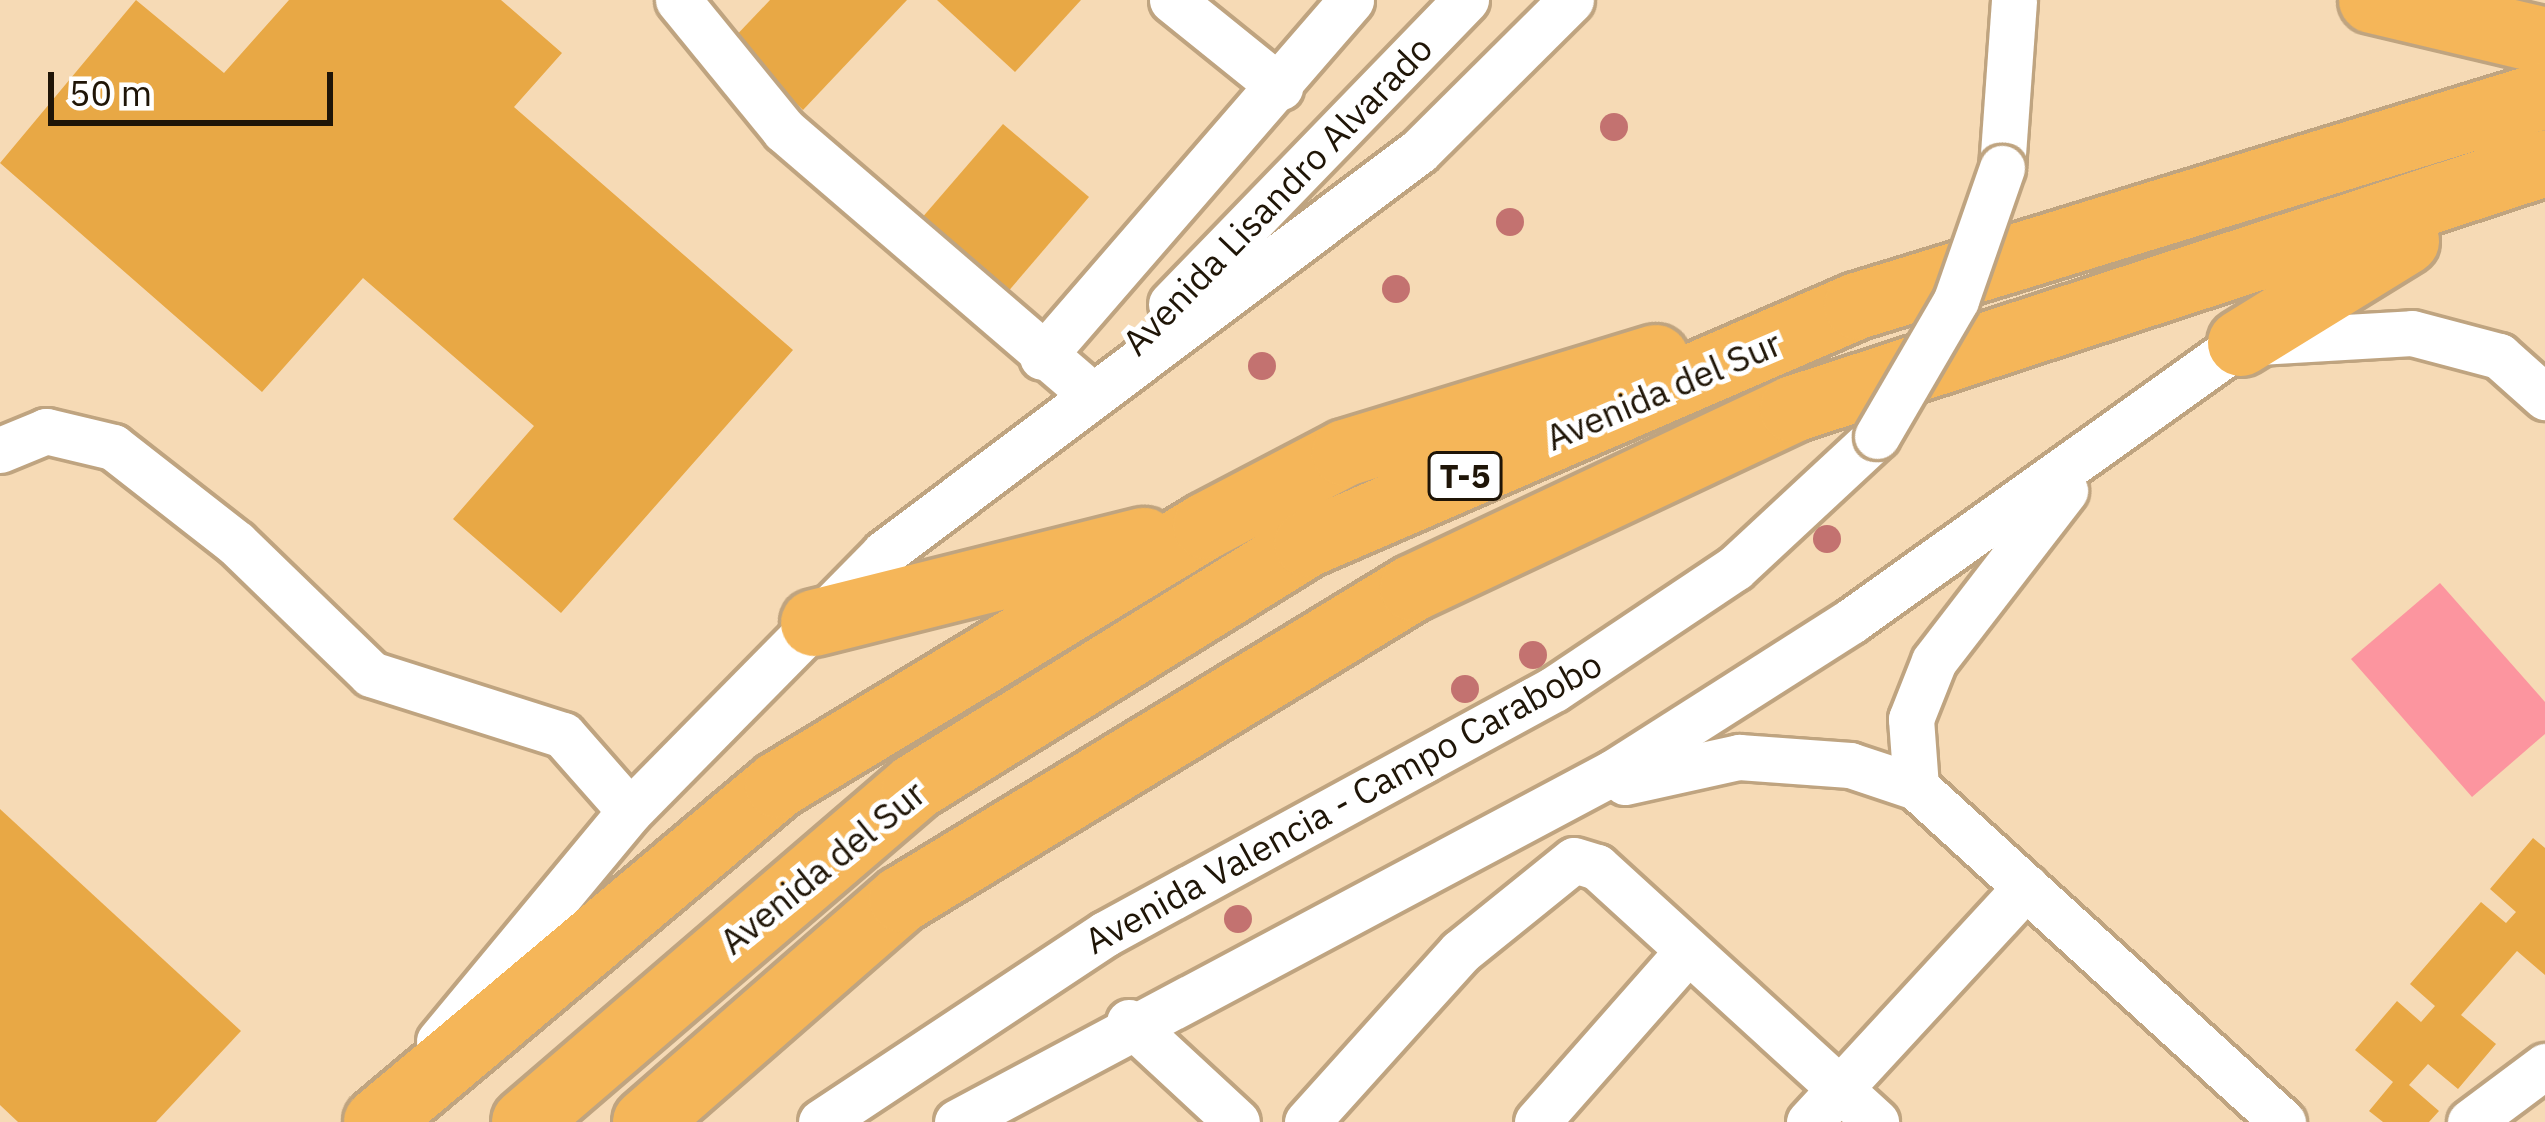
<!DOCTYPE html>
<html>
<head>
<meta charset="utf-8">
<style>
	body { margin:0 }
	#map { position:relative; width:2545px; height:1122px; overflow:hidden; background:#f6dab5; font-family:"IBM Plex Sans",sans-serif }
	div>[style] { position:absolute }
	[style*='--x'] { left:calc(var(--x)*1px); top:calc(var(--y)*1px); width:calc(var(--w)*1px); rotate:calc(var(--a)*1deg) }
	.green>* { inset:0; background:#fc959f }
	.building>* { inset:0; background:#e8a845 }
	.roads { filter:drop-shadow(3px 0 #bfa480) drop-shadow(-3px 0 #bfa480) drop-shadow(0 3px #bfa480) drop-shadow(0 -3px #bfa480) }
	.minor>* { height:45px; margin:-22.5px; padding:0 22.5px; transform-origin:22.5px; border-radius:22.5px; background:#fff }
	.highway>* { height:66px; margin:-33px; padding:0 33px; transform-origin:33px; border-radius:33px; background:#f5b659 }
	.bridges { filter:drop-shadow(3px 0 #bfa480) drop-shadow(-3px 0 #bfa480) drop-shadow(0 3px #bfa480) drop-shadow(0 -3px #bfa480) }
	.minor-bridge>* { height:45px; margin:-22.5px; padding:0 22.5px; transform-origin:22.5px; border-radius:22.5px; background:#fff }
	.trees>* { width:28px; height:28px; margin:-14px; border-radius:50%; background:#c37270 }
	span { translate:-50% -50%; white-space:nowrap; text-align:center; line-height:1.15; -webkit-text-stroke:10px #fff; paint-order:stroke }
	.shield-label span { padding:3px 9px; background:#fff; border:3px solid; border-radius:9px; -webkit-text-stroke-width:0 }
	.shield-label { font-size:33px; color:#1f1507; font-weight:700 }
	.street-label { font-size:36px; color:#1f1507 }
	.scale { position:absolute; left:48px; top:72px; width:285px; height:54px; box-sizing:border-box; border:6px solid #1f1507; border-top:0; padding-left:15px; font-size:36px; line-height:42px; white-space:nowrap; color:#1f1507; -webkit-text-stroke:9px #fff; paint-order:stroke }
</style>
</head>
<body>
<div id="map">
	<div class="green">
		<i style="clip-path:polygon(2440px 583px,2545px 702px,2545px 734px,2472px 797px,2351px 659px)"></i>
	</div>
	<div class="building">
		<i style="clip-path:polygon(136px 0,224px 73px,289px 0,501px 0,562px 53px,514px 107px,793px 350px,561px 613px,453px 519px,534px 426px,363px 278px,262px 392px,0 163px)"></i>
		<i style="clip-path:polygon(770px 0,907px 0,803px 110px,730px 42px)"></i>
		<i style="clip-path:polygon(937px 0,1081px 0,1015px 72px)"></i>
		<i style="clip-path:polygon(1003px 124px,1089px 197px,994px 308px,908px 234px)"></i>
		<i style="clip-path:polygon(0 809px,241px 1031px,156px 1122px,18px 1122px,0 1105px)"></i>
		<i style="clip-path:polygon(2533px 838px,2545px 848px,2545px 975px,2517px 951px,2461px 1015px,2496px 1044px,2458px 1089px,2428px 1064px,2409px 1085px,2439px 1111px,2429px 1122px,2383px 1122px,2369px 1111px,2393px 1082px,2355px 1050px,2397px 1001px,2421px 1022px,2435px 1006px,2410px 984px,2481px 902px,2506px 923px,2516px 912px,2490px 889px)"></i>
	</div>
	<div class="roads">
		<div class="minor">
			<i style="--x:678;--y:0;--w:168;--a:50.8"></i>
			<i style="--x:784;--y:130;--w:400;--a:40.7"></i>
			<i style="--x:1172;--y:0;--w:139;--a:38.9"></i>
			<i style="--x:2002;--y:168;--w:168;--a:-85.9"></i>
			<i style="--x:1171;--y:304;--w:424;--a:-45.9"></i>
			<i style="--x:1042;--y:357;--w:472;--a:-49.1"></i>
			<i style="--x:0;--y:450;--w:50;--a:-22.4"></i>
			<i style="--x:46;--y:431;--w:69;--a:13.4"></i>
			<i style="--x:113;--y:447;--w:156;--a:38"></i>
			<i style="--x:236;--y:543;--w:188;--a:44.1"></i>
			<i style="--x:371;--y:674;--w:201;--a:17.6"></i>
			<i style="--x:563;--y:735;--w:101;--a:48.6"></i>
			<i style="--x:1625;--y:782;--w:117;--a:-12.4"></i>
			<i style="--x:1739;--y:757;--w:111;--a:4.1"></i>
			<i style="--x:1850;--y:765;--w:70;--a:18.4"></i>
			<i style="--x:1916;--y:787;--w:497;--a:42.4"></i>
			<i style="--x:1916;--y:787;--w:68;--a:-94.2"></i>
			<i style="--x:1911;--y:719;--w:62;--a:-68.4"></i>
			<i style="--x:1934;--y:661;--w:215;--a:-52.4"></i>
			<i style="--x:1129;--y:1022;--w:147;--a:42.8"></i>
			<i style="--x:439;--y:1041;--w:299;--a:-50.3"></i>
			<i style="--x:630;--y:811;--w:362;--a:-45.4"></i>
			<i style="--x:884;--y:553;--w:669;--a:-36.92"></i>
			<i style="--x:1419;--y:151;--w:214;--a:-44.8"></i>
			<i style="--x:821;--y:1122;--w:341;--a:-33.5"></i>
			<i style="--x:1105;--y:934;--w:511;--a:-28.62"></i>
			<i style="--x:1554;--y:689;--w:218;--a:-33.8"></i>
			<i style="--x:1735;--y:568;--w:194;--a:-42.9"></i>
			<i style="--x:957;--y:1122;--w:744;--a:-28.05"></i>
			<i style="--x:1614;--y:772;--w:281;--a:-32.5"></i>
			<i style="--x:1851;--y:621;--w:479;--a:-35.5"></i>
			<i style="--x:2241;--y:343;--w:171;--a:-3.3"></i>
			<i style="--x:2412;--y:333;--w:90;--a:14.8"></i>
			<i style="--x:2499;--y:356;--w:62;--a:41.7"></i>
			<i style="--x:1307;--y:1122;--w:229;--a:-48"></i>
			<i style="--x:1460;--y:952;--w:146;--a:-38.9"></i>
			<i style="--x:1574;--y:860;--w:24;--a:17"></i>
			<i style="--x:1597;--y:867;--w:378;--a:42.4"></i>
			<i style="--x:1537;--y:1122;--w:224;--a:-48.6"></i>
			<i style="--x:1809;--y:1122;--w:320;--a:-47.3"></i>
			<i style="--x:2470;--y:1122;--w:94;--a:-36.7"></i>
		</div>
		<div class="highway">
			<i style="--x:2372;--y:0;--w:178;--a:13.3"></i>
			<i style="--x:2241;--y:343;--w:194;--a:-31.7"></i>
			<i style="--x:814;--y:623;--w:340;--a:-14"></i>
			<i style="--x:377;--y:1122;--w:524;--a:-40.04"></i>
			<i style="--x:778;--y:785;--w:500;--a:-31.18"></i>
			<i style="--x:1206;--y:526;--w:157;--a:-27.7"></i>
			<i style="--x:1345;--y:453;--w:325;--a:-17"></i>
			<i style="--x:525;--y:1122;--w:514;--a:-40.66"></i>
			<i style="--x:915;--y:787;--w:461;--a:-31.8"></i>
			<i style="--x:1307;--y:544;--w:599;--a:-23.4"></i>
			<i style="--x:1857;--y:306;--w:720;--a:-17.05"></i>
			<i style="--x:646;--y:1122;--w:340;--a:-41.1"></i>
			<i style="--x:902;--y:899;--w:598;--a:-31.33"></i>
			<i style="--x:1413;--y:588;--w:420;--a:-25.2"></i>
			<i style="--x:1793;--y:409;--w:791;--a:-18.11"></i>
		</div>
	</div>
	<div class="bridges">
		<div class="minor-bridge">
			<i style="--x:1877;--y:436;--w:157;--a:-59.8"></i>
			<i style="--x:1956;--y:300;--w:140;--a:-70.8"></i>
		</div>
	</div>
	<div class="trees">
		<i style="left:1614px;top:127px"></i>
		<i style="left:1510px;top:222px"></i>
		<i style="left:1396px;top:289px"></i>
		<i style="left:1262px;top:366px"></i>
		<i style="left:1827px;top:539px"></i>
		<i style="left:1533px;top:655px"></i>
		<i style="left:1465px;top:689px"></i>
		<i style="left:1238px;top:919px"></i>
	</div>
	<div class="shield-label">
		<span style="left:1465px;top:476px">T-5</span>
	</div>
	<div class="street-label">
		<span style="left:1277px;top:195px;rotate:-46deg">Avenida Lisandro Alvarado</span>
		<span style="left:1663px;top:390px;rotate:-23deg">Avenida del Sur</span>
		<span style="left:1343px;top:802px;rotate:-29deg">Avenida Valencia - Campo Carabobo</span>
		<span style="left:822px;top:867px;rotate:-39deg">Avenida del Sur</span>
	</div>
	<div class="scale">50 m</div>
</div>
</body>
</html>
